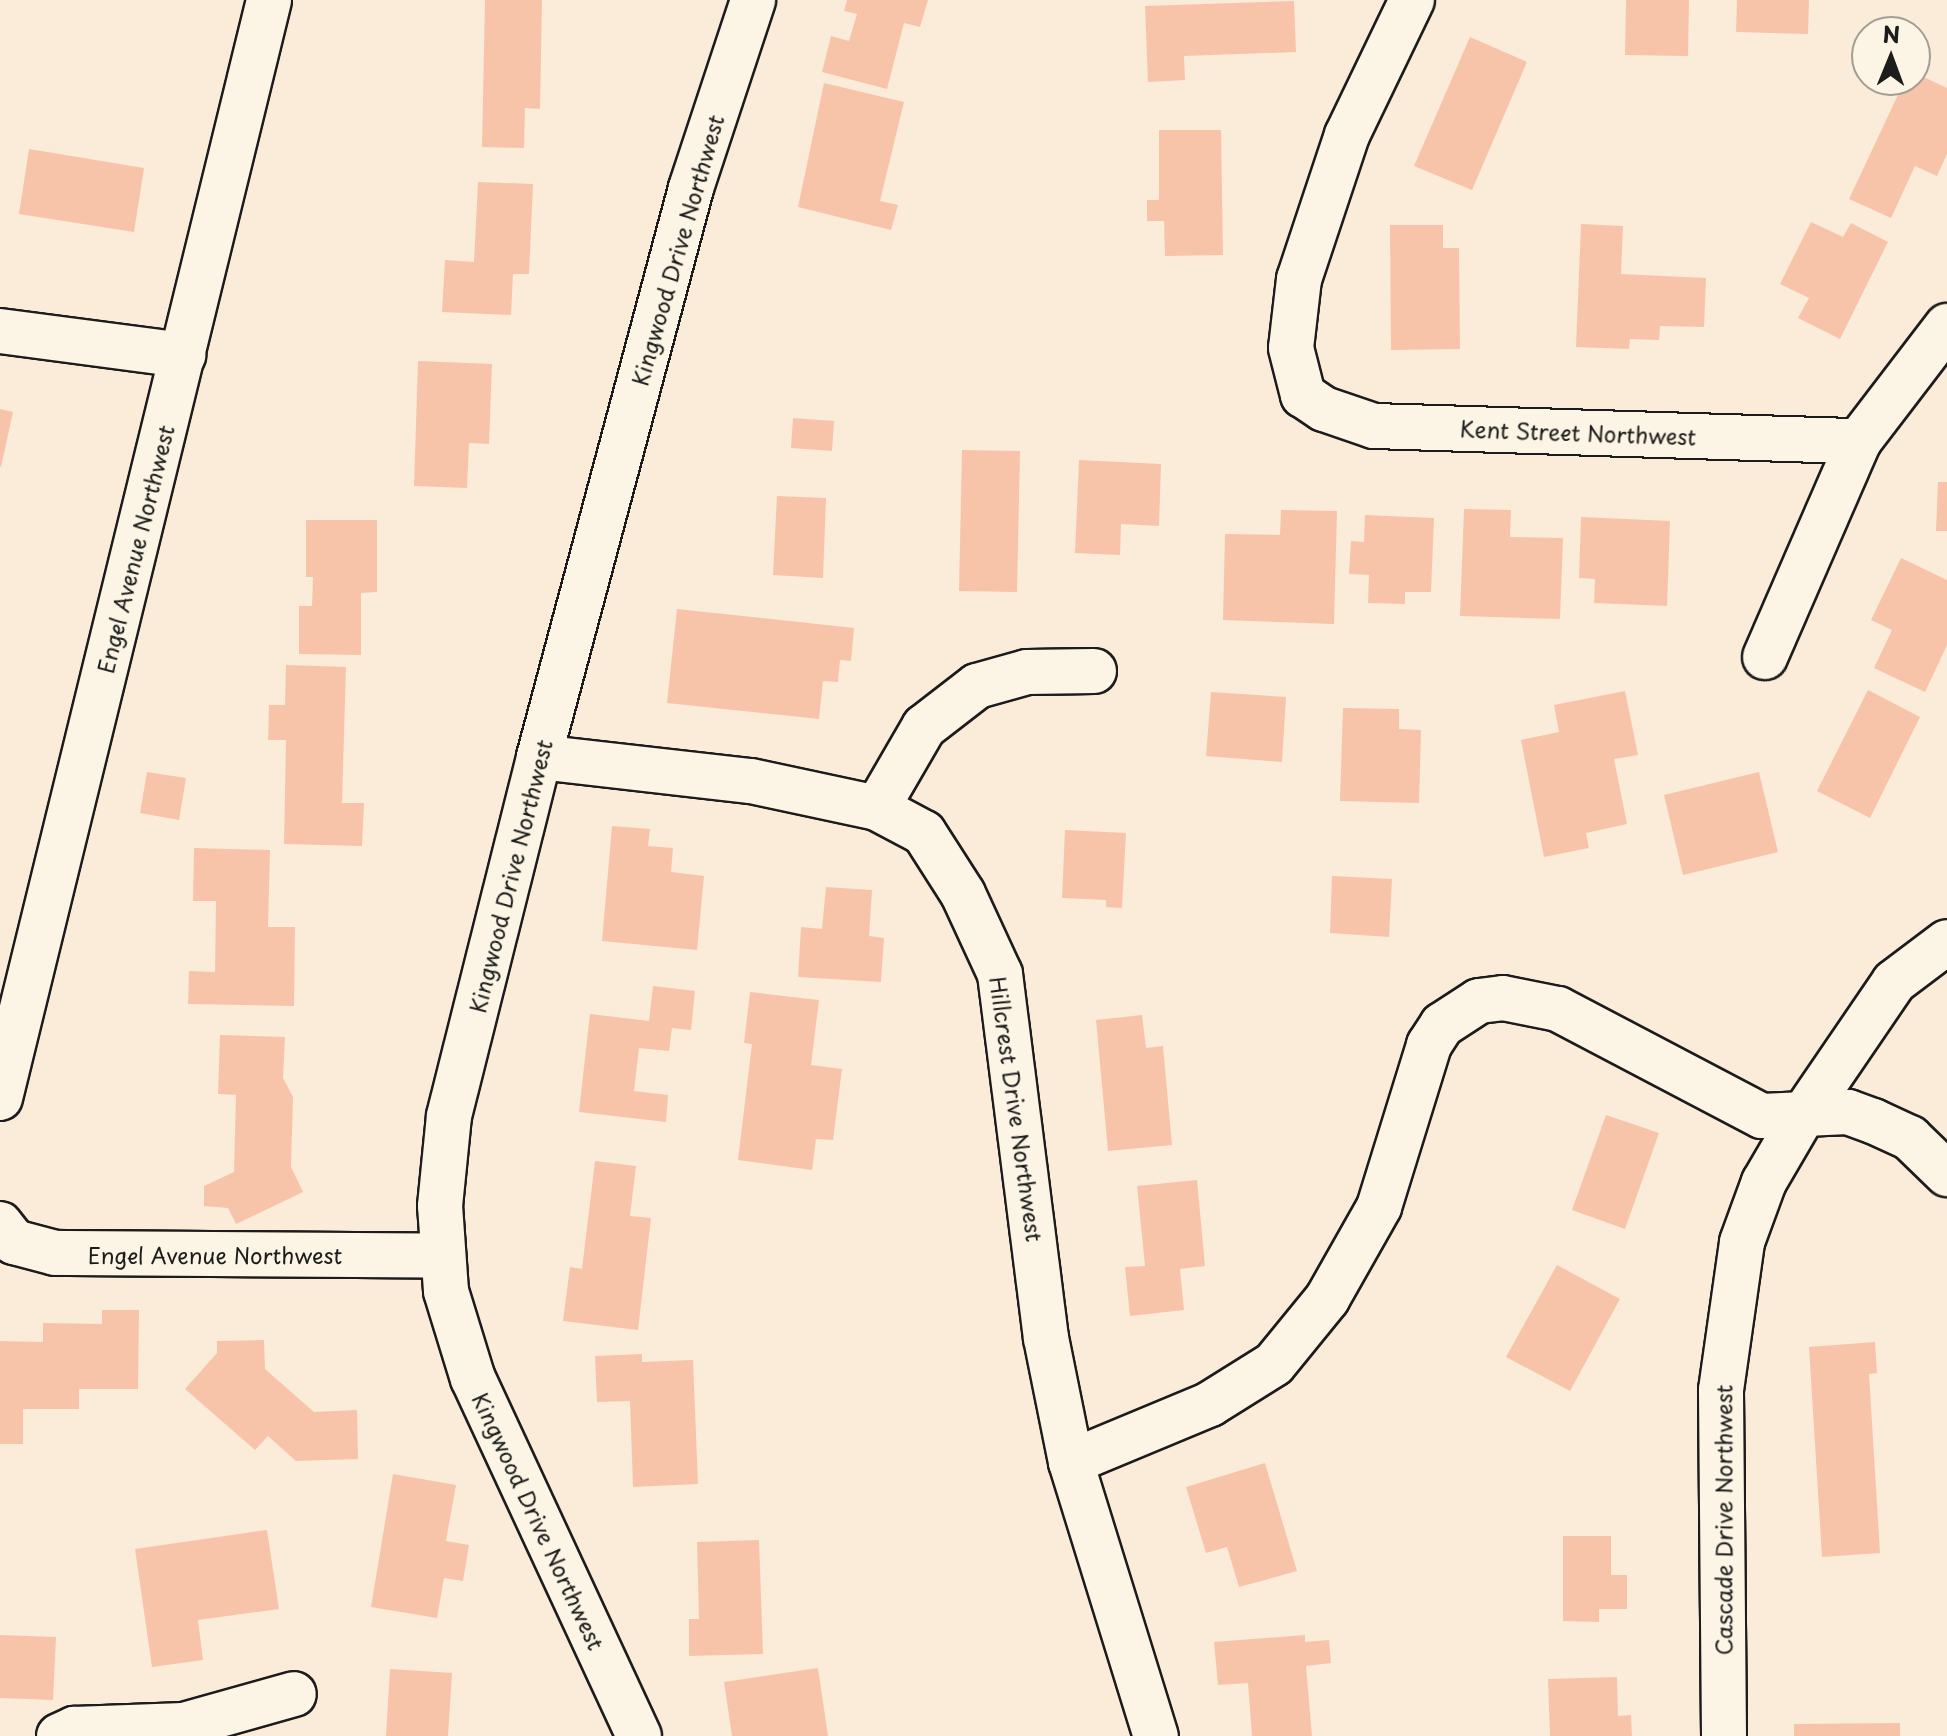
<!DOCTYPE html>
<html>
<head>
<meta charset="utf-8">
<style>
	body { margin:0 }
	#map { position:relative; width:1947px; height:1736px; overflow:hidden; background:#fbebd9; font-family:"Playpen Sans",sans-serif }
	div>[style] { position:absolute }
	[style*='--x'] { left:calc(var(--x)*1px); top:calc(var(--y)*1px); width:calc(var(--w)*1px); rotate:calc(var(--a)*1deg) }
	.building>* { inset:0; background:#f8c4a9 }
	.roads { filter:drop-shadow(2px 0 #1c1c1c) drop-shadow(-2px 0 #1c1c1c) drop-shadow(0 2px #1c1c1c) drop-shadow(0 -2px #1c1c1c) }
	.minor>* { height:44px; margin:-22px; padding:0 22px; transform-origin:22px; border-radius:22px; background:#fcf5e5 }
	span { translate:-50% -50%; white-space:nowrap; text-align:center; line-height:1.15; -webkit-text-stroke:6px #fcf5e5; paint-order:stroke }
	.street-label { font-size:22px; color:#1c1c1c }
	.north { position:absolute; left:1851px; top:16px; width:80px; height:80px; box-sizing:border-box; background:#fcf5e5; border:2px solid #a29e95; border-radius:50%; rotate:1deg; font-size:22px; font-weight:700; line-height:32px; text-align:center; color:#1c1c1c }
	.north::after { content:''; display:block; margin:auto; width:28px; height:36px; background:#1c1c1c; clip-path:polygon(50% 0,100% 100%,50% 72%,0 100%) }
</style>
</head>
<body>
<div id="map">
	<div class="building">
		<i style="clip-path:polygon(485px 0,542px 0,540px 109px,525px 108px,524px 148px,482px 147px)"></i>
		<i style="clip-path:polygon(847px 0,928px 0,920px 27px,904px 23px,887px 89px,822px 72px,831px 36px,849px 41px,857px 14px,844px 11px)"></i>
		<i style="clip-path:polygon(1626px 0,1689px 0,1688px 56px,1625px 55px)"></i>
		<i style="clip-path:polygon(1737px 0,1809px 0,1808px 34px,1736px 32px)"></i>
		<i style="clip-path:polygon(1294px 1px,1296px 52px,1184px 56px,1185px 80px,1148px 82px,1145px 6px)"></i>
		<i style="clip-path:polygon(1470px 37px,1527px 62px,1472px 190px,1414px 166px)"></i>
		<i style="clip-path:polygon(1915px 73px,1947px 88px,1947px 154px,1937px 176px,1915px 166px,1891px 218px,1849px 199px,1905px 80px,1915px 80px)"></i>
		<i style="clip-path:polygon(824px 83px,904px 102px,880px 201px,898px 205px,891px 230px,798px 207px)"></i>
		<i style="clip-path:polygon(1159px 130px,1221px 130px,1223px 255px,1165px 256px,1164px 221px,1147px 221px,1147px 200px,1159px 200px)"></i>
		<i style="clip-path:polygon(29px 149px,144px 168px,134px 232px,19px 214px)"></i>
		<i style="clip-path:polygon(478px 182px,533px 184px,529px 274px,513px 274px,511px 315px,442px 312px,445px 260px,474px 262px)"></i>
		<i style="clip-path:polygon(1811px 222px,1843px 237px,1851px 223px,1888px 242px,1840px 339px,1798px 318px,1809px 298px,1780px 284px)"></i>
		<i style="clip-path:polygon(1581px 224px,1623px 226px,1621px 274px,1706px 278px,1704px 327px,1660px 326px,1659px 340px,1630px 339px,1629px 349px,1576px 347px)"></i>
		<i style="clip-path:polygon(1390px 225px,1443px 225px,1443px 248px,1459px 248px,1460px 349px,1391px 350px)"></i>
		<i style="clip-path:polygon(418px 361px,492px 364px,489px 444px,469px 443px,467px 488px,414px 486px)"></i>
		<i style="clip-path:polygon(0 409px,13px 412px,1px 467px,0 466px)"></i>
		<i style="clip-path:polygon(793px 418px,834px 421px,832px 451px,791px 448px)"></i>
		<i style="clip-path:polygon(962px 450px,1020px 451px,1017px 592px,959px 591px)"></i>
		<i style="clip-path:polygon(1079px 460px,1161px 464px,1159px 526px,1121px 524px,1120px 555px,1075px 553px)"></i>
		<i style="clip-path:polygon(1938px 482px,1947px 482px,1947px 531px,1936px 531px)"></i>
		<i style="clip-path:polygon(777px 496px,826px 498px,823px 578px,773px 575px)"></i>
		<i style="clip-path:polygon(1464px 509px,1511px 510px,1510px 537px,1563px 538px,1560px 619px,1460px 616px)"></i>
		<i style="clip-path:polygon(1281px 510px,1337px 511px,1334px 624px,1223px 620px,1225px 534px,1280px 535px)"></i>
		<i style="clip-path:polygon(1365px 515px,1434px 518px,1431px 592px,1405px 592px,1405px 604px,1368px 603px,1369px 575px,1349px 574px,1351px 541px,1364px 542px)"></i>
		<i style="clip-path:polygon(1581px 517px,1670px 521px,1667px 606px,1594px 603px,1595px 579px,1579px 578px)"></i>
		<i style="clip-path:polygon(306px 520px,377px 520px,377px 592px,361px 593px,361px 655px,299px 654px,299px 606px,312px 606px,313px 577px,306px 577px)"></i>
		<i style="clip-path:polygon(1901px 558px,1947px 580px,1947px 645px,1925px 692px,1874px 668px,1892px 630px,1871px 620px)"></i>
		<i style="clip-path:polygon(677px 609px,854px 628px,851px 661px,840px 660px,838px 682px,823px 681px,819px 719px,667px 703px)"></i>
		<i style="clip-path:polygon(286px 665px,346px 667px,342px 803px,364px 803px,362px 846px,284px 844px,286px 740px,268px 740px,269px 705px,285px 705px)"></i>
		<i style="clip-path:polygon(1868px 690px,1920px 717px,1870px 818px,1817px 791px)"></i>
		<i style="clip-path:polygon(1625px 691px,1638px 755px,1614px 759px,1627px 824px,1586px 833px,1589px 848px,1544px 857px,1521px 740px,1559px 732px,1554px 705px)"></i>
		<i style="clip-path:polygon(1211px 692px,1286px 697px,1282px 762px,1206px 756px)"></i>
		<i style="clip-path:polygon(1343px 708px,1399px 709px,1399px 729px,1421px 730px,1419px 803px,1340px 801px)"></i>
		<i style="clip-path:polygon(147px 772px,186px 778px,179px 820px,140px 813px)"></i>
		<i style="clip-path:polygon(1759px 772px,1778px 852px,1683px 875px,1664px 795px)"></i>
		<i style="clip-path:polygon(612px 826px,650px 829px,648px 846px,673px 848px,671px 872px,704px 876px,697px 950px,602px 941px)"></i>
		<i style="clip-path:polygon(1065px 830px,1126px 833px,1122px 908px,1106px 907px,1106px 900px,1062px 898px)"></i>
		<i style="clip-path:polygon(194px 848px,270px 850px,268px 927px,295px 927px,294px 1006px,188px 1004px,189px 971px,215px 972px,216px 901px,193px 901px)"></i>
		<i style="clip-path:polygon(1332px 876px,1392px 879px,1389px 937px,1330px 933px)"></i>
		<i style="clip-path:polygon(826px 887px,872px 890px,869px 936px,884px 938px,881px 982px,798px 977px,801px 927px,822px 929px)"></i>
		<i style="clip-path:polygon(653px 986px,695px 991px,691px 1030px,672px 1028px,669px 1051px,639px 1048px,634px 1091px,668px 1095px,666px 1122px,579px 1112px,590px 1014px,649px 1021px)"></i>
		<i style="clip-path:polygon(750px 992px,819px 1000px,811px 1065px,842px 1069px,833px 1140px,816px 1139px,812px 1170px,738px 1160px,752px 1044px,744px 1043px)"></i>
		<i style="clip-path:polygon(1142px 1015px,1146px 1048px,1163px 1046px,1172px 1145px,1108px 1151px,1096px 1020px)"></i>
		<i style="clip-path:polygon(220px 1035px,285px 1037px,283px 1078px,293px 1097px,291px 1167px,303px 1192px,236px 1224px,228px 1208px,204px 1206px,204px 1186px,234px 1172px,236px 1095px,218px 1094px)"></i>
		<i style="clip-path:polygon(1606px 1115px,1659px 1133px,1625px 1229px,1572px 1210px)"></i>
		<i style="clip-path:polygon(595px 1161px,636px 1166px,630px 1216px,651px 1218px,638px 1330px,563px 1321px,570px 1267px,582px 1269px)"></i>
		<i style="clip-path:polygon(1197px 1180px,1205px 1266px,1180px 1269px,1184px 1310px,1130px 1316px,1125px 1267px,1145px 1266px,1137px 1186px)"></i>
		<i style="clip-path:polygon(1557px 1265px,1620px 1299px,1570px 1391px,1506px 1357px)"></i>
		<i style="clip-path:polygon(102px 1310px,139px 1310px,138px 1389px,79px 1389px,79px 1409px,23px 1409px,23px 1444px,0 1444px,0 1341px,43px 1342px,43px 1323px,102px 1324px)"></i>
		<i style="clip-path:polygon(264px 1340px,265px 1369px,314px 1412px,357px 1410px,358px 1459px,296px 1461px,268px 1436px,255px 1450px,185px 1389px,217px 1353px,217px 1341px)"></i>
		<i style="clip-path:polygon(1875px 1342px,1877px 1373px,1869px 1374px,1880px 1553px,1822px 1557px,1809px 1347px)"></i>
		<i style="clip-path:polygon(642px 1354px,642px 1362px,693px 1360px,698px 1484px,633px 1487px,630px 1401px,597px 1402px,595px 1356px)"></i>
		<i style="clip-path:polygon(1265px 1463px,1297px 1571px,1239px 1587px,1227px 1547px,1206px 1553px,1186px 1487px)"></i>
		<i style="clip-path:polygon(393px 1474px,456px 1485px,446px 1541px,469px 1545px,463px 1581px,444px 1578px,437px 1618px,371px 1607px)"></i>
		<i style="clip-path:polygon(267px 1530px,279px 1609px,198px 1620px,203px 1660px,152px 1667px,135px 1549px)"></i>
		<i style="clip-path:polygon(1563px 1536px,1611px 1536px,1611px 1575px,1627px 1575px,1627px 1609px,1599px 1609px,1599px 1622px,1563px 1621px)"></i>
		<i style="clip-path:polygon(759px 1540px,763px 1654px,689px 1656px,689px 1619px,699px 1619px,697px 1542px)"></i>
		<i style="clip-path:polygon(0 1635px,56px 1637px,53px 1700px,0 1698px)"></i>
		<i style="clip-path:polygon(1305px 1635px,1305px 1642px,1329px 1640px,1331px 1663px,1306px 1666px,1312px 1736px,1252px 1736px,1248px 1683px,1218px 1685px,1214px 1642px)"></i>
		<i style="clip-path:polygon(818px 1668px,828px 1736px,732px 1736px,724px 1682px)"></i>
		<i style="clip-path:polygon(390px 1669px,452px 1673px,448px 1736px,386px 1736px)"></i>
		<i style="clip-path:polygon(1617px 1677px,1618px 1716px,1631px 1715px,1632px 1736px,1550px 1736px,1548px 1679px)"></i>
		<i style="clip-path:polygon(1900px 1723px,1900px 1736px,1794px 1736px,1794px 1724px)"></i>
	</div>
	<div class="roads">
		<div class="minor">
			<i style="--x:1412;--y:0;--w:150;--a:115.7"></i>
			<i style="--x:1347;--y:135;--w:152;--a:108.4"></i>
			<i style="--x:1299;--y:279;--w:69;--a:96.6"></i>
			<i style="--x:1291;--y:348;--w:49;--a:75.7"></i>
			<i style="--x:1303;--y:395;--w:25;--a:34"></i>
			<i style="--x:1324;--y:409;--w:53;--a:18.8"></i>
			<i style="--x:1374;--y:426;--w:485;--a:1.8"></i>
			<i style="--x:0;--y:331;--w:185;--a:7.5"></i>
			<i style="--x:1765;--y:657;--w:236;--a:-66.5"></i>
			<i style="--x:1859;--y:441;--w:145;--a:-52.6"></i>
			<i style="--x:539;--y:757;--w:213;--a:6.5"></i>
			<i style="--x:751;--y:781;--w:129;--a:12.1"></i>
			<i style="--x:877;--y:808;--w:53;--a:28"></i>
			<i style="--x:924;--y:833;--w:72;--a:57.4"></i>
			<i style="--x:963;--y:894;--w:88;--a:65.2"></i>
			<i style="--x:1000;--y:974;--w:367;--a:82.8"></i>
			<i style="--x:1046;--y:1338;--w:126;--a:78.6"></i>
			<i style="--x:1071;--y:1462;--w:287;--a:72.8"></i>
			<i style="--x:877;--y:808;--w:94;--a:-59.9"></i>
			<i style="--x:924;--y:727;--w:67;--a:-37.7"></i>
			<i style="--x:977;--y:686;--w:52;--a:-15.6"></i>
			<i style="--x:1027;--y:672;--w:67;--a:-0.9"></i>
			<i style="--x:0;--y:1098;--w:1130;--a:-76.23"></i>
			<i style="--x:0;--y:1224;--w:23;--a:52"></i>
			<i style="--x:14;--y:1242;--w:42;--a:15"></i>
			<i style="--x:55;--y:1253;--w:385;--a:0.4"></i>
			<i style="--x:1071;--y:1462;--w:151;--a:-22.6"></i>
			<i style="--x:1210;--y:1404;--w:75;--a:-32"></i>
			<i style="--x:1274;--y:1364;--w:84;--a:-50.8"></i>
			<i style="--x:1327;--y:1299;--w:106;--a:-60.5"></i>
			<i style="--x:1379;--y:1207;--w:170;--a:-72.8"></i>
			<i style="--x:1429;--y:1045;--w:24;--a:-57"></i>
			<i style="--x:1442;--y:1025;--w:44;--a:-33"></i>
			<i style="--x:1479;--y:1001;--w:24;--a:-7"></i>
			<i style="--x:1503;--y:998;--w:56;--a:11.3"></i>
			<i style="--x:1558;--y:1009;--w:230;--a:27.7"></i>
			<i style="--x:1762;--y:1116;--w:86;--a:-2.7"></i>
			<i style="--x:1848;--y:1112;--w:27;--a:20"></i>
			<i style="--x:1873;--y:1121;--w:41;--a:24.7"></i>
			<i style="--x:1910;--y:1138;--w:52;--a:44.2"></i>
			<i style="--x:59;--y:1736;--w:17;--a:-25"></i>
			<i style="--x:74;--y:1729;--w:110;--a:-2.1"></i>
			<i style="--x:184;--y:1725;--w:114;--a:-15.7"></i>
			<i style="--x:639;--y:1736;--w:394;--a:-114.9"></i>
			<i style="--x:473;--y:1379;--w:92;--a:-107.1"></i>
			<i style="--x:446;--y:1291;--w:85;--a:-94"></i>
			<i style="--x:440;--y:1206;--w:90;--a:-84.3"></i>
			<i style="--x:449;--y:1116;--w:370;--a:-75.9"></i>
			<i style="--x:539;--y:757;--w:589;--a:-75.04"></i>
			<i style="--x:691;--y:188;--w:198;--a:-71.7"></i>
			<i style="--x:1724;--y:1736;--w:346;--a:-90.5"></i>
			<i style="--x:1721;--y:1390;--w:149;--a:-81.9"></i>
			<i style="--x:1742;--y:1242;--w:64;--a:-69.9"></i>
			<i style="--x:1764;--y:1182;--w:75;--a:-59.7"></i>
			<i style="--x:1802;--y:1117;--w:163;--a:-55.7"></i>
			<i style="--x:1894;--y:982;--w:66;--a:-37"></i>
		</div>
	</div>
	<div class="street-label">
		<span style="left:677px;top:250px;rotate:-74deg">Kingwood Drive Northwest</span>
		<span style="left:1578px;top:432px;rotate:2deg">Kent Street Northwest</span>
		<span style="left:135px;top:549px;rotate:-76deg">Engel Avenue Northwest</span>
		<span style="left:510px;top:876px;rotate:-76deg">Kingwood Drive Northwest</span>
		<span style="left:1017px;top:1109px;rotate:82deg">Hillcrest Drive Northwest</span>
		<span style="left:215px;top:1255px">Engel Avenue Northwest</span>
		<span style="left:1723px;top:1520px;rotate:-90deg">Cascade Drive Northwest</span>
		<span style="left:539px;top:1521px;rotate:65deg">Kingwood Drive Northwest</span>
	</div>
	<div class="north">N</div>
</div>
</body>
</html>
